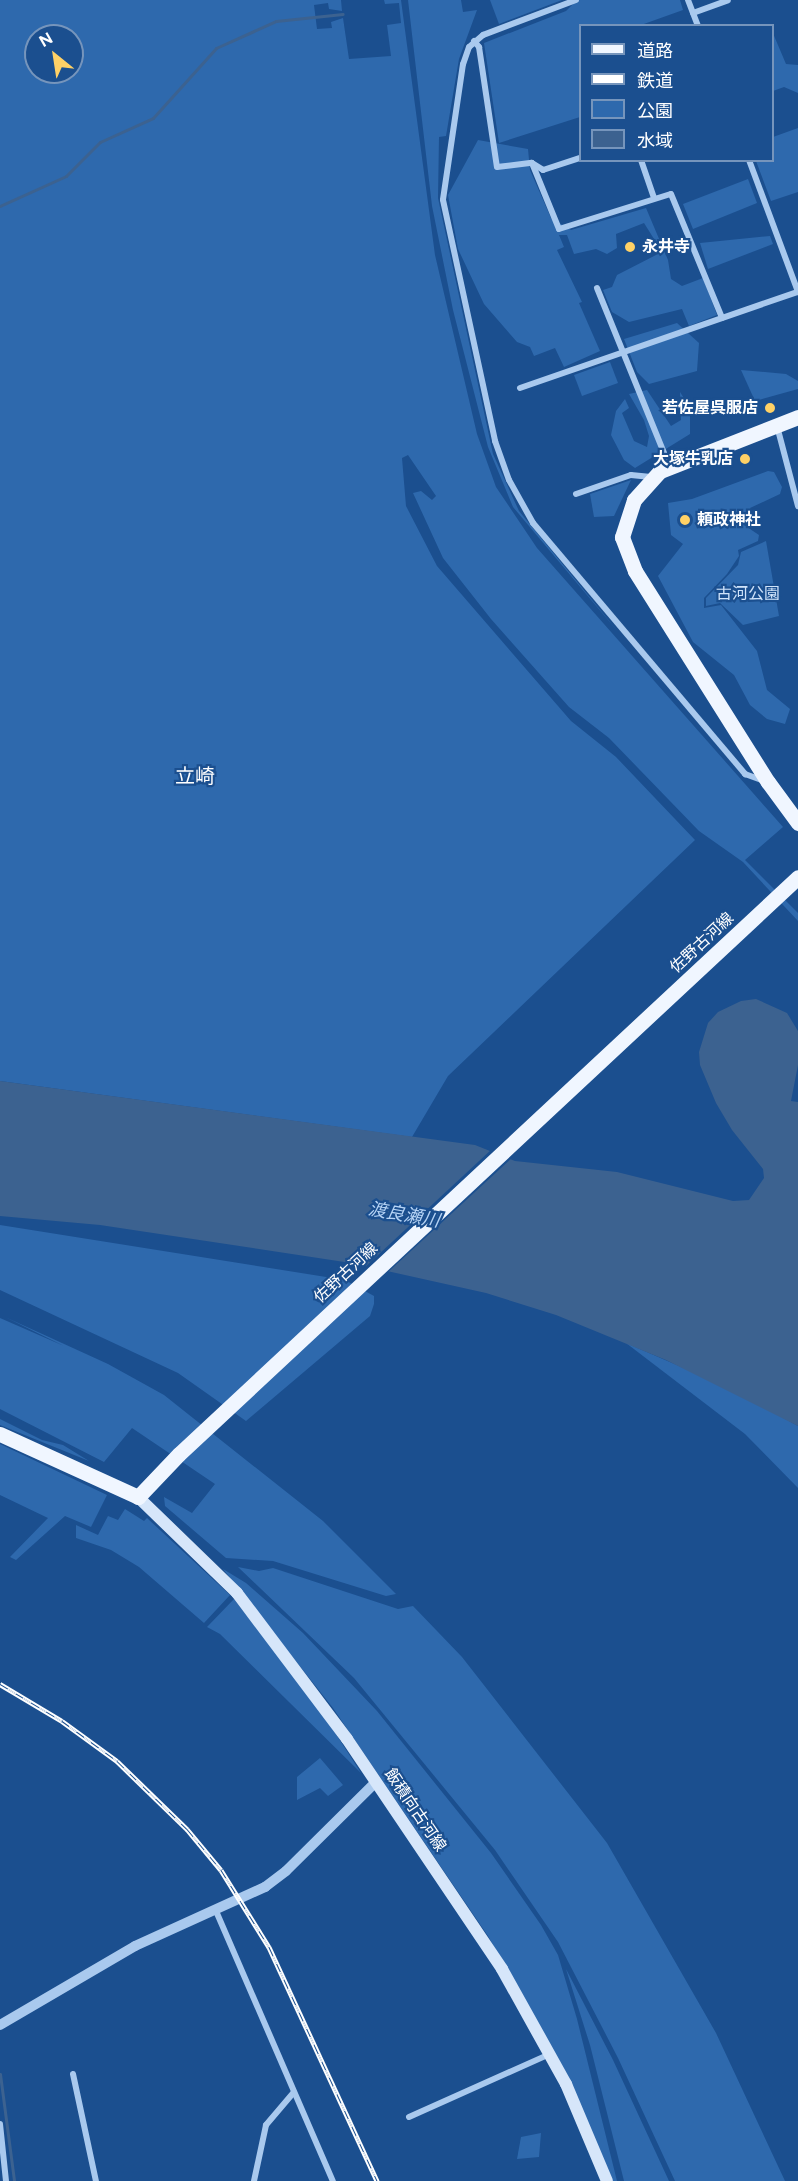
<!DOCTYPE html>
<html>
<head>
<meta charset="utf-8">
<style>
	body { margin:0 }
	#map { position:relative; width:798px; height:2181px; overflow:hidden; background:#1b4f8f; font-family:Figtree,"Noto Sans JP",sans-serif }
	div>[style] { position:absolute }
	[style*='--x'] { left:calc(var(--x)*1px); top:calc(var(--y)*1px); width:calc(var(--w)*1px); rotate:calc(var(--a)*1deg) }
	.green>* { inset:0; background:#2e69ad }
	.water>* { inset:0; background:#3c6290 }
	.pier>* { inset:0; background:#1b4f8f }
	.stream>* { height:3px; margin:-1.5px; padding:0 1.5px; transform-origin:1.5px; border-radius:1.5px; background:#3c6290 }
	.minor>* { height:6px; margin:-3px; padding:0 3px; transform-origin:3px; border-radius:3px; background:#a9c9ee }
	.tertiary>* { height:10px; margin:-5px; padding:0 5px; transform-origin:5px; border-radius:5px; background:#a9c9ee }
	.secondary>* { height:12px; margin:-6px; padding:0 6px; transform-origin:6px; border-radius:6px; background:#d6e6fa }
	.primary>* { height:15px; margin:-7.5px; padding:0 7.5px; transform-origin:7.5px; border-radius:7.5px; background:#f0f6ff }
	.rail>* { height:5px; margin-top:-2.5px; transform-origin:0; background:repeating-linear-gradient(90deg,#1b4f8f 0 9px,#fff 0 18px); box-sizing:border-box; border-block:2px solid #fff }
	.dots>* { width:16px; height:16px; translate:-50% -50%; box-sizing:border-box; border:3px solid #1b4f8f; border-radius:50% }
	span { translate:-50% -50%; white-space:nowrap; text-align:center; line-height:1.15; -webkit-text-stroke:4.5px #1b4f8f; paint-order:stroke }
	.poi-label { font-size:16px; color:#fff; font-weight:700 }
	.left { translate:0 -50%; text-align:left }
	.right { translate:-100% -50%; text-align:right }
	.park-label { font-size:16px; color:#cfe3fa }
	.street-label { font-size:16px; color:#fff }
	.water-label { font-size:18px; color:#b5d3f5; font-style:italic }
	.quarter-label { font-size:20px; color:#fff }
	.legend { position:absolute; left:579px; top:24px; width:195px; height:138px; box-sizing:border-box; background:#1b4f8f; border:2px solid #7695bc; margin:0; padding:8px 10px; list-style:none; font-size:18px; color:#fff }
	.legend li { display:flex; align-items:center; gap:12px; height:30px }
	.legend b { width:30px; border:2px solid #7695bc }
	.north { position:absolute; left:24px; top:24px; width:60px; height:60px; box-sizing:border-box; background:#1b4f8f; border:2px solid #7695bc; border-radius:50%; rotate:330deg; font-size:16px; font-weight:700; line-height:24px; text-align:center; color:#fff }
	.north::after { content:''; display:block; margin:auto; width:21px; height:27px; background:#ffd166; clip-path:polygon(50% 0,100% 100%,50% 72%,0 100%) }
</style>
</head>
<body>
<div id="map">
	<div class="green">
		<i style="clip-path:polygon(evenodd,0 0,341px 0,342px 11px,329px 9px,328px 3px,314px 5px,317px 29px,332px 28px,331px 22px,343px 18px,349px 59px,391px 56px,387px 25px,401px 23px,399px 3px,385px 4px,384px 0,401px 0,435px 255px,477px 434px,496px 487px,537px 548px,783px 827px,745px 860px,798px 913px,798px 921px,743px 862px,699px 831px,609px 738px,569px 707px,491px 619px,443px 558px,413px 493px,421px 491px,432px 500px,436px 496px,408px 455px,402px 458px,406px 506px,437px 566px,571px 721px,616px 757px,695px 840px,448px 1076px,412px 1137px,0 1081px,0 0,36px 36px,72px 36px,72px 72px,36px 72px,36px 36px)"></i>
		<i style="clip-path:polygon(408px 0,461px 0,463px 12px,477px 10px,459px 59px,446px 136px,439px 137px,438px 198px,493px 454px,519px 511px,619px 633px,513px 507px,488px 447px,453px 310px,432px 206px)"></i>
		<i style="clip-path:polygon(490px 0,562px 0,499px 24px)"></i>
		<i style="clip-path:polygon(577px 0,680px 0,683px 10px,641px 25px,580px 26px,580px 117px,499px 143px,484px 43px,566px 11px)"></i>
		<i style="clip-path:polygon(772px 31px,786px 64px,798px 65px,798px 93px,784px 87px,773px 91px)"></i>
		<i style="clip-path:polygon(798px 128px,798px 192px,771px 201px,756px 161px,772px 160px,773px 137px)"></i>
		<i style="clip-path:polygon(478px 140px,528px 149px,530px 170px,551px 218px,571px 230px,646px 208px,668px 260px,671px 279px,682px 286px,703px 278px,717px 315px,689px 326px,682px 309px,629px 322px,612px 312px,603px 290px,612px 287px,617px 275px,656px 255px,654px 239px,644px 223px,616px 234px,617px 248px,607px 254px,596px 249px,574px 254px,567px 235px,559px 235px,564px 247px,557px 250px,582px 302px,579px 303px,600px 351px,564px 367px,555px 348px,534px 356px,530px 347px,517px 342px,484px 304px,458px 249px,448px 195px)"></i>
		<i style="clip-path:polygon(748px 179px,757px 203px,693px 229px,683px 204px)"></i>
		<i style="clip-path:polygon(770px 236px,773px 244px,708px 269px,700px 243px)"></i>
		<i style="clip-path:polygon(677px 323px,699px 343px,697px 371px,649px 384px,637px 372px,624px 339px)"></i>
		<i style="clip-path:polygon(610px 362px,618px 383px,582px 396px,574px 375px)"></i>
		<i style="clip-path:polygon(741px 370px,786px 374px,798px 381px,798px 389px,755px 401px)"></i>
		<i style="clip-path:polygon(647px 390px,671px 426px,681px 420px,680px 392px,690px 408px,690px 434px,635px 468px,624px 460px,611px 435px,616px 411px,625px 399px,629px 408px,622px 413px,634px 441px,647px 447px,649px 436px,644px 420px,629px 394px)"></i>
		<i style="clip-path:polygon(768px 471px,774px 472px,782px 487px,780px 494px,750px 508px,755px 517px,744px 525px,759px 535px,758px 541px,738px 550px,739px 556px,727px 574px,704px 598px,704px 608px,721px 605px,757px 651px,767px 690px,790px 709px,785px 724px,767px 719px,750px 705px,734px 675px,693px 642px,658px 576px,683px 544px,671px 535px,668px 503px,692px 499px)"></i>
		<i style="clip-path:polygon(631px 480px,614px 516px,594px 517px,590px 494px)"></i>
		<i style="clip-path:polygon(766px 541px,779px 616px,743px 625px,720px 603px,706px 606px,706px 598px,738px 565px,741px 552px)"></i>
		<i style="clip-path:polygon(0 1225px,345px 1280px,374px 1296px,374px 1304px,370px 1316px,246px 1421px,178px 1373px,0 1290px)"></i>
		<i style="clip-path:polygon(5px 1317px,108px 1364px,164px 1395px,323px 1521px,396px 1594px,386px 1596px,273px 1561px,226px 1558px,165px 1506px,164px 1497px,192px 1513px,215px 1484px,132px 1428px,104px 1462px,0 1409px,0 1318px,64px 1346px)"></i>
		<i style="clip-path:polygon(626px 1343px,725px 1386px,798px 1426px,798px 1488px,745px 1434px)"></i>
		<i style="clip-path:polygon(0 1419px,42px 1440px,63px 1445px,89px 1461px,0 1425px)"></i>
		<i style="clip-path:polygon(0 1444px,107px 1495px,91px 1527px,65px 1516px,16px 1560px,10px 1557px,48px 1518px,0 1495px)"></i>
		<i style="clip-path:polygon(125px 1509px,144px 1521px,147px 1518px,230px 1595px,204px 1623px,139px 1567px,111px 1550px,76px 1538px,76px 1525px,98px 1535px,108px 1516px,118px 1520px)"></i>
		<i style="clip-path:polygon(238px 1567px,259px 1571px,273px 1568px,398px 1609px,413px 1606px,462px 1657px,607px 1843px,716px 2033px,785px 2181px,675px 2181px,618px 2058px,558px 1942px,495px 1850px,354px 1678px)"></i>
		<i style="clip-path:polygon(223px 1569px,246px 1583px,303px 1633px,377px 1711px,491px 1853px,541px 1925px,558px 1955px,577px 2019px,617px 2181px,613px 2181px,567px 2074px,488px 1936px,333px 1708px)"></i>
		<i style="clip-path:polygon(234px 1599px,323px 1714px,361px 1773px,220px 1634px,207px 1627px)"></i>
		<i style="clip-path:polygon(320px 1758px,343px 1785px,328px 1796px,320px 1788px,297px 1800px,297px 1777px)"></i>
		<i style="clip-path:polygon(566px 1969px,613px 2060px,669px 2181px,624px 2181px,590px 2045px)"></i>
		<i style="clip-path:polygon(541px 2133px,539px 2157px,517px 2159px,521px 2137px)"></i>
	</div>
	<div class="water">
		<i style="clip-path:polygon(756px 999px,787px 1013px,798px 1031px,798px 1065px,791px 1101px,798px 1102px,798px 1426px,666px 1360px,556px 1315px,486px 1293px,351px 1263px,100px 1225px,0 1216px,0 1081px,475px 1145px,515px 1161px,617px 1172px,733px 1201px,749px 1200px,764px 1178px,763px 1169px,732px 1130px,716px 1103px,700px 1065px,699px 1052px,708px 1023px,718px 1012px,741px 1001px)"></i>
	</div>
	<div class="pier">
		<i style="clip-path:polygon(492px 1149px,513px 1157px,387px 1273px,363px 1269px)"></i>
	</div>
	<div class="stream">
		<i style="--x:0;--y:206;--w:72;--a:-24.4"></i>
		<i style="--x:66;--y:176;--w:48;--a:-45"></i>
		<i style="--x:100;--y:142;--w:58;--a:-24.4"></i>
		<i style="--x:153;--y:118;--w:94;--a:-48"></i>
		<i style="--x:216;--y:48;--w:66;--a:-24.2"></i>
		<i style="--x:276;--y:21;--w:67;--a:-6"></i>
		<i style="--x:0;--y:2074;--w:108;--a:82.5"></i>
	</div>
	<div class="minor">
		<i style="--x:576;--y:0;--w:99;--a:159.4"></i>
		<i style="--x:483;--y:35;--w:18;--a:139"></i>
		<i style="--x:469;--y:47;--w:18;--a:109"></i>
		<i style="--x:463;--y:64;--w:137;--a:98.4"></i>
		<i style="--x:443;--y:200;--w:247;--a:77.8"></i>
		<i style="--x:495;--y:441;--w:41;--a:70.3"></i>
		<i style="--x:509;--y:480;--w:49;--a:60.8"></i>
		<i style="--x:533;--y:523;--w:329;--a:49.8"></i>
		<i style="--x:745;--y:774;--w:23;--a:20"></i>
		<i style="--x:688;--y:0;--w:28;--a:69"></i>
		<i style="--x:693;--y:13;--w:37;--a:-20"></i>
		<i style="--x:474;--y:41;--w:8;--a:50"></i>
		<i style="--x:479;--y:47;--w:121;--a:81.5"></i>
		<i style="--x:497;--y:167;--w:35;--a:-7"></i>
		<i style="--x:532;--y:163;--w:13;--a:32"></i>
		<i style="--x:543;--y:170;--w:39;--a:-18"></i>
		<i style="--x:641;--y:160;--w:40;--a:71.1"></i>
		<i style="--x:749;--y:160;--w:141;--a:69.6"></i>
		<i style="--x:532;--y:163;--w:71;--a:67.8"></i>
		<i style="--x:559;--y:229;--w:117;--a:-17.4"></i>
		<i style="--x:671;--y:194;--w:134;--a:67.6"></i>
		<i style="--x:597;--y:288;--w:191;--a:67.9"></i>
		<i style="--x:520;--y:388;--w:294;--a:-19.1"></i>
		<i style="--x:777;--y:426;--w:83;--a:75.3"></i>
		<i style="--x:576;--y:494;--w:58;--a:-19.1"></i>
		<i style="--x:631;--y:475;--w:20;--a:6"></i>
		<i style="--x:216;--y:1911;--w:294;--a:66.6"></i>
		<i style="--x:73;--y:2074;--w:109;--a:77.9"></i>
		<i style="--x:409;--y:2117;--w:154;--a:-24.1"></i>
		<i style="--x:0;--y:2124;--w:57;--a:84"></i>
		<i style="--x:254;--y:2181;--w:57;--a:-77.9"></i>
		<i style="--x:266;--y:2125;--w:43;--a:-49.7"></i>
	</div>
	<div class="tertiary">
		<i style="--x:0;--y:2025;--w:156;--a:-30.3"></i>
		<i style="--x:135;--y:1946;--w:143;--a:-24.4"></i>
		<i style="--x:265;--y:1887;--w:26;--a:-37"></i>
		<i style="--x:286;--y:1871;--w:127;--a:-44.7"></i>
	</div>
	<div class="secondary">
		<i style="--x:138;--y:1497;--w:138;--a:44.1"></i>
		<i style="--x:237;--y:1593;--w:183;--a:53"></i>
		<i style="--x:347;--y:1739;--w:277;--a:56"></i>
		<i style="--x:502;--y:1969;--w:132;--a:60.9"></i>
		<i style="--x:566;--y:2084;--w:105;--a:67.1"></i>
	</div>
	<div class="primary">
		<i style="--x:798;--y:417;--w:148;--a:158.6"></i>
		<i style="--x:660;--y:471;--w:39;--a:132"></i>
		<i style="--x:634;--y:500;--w:39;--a:108"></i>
		<i style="--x:622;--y:537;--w:36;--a:69"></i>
		<i style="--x:635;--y:571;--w:249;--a:57.8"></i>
		<i style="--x:768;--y:782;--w:51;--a:53.8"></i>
		<i style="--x:0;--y:1434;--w:152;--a:24.5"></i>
		<i style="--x:138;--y:1497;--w:59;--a:-46.4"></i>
		<i style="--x:179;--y:1454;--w:846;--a:-42.99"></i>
	</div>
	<div class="rail">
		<i style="--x:0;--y:1684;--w:72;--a:30.8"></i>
		<i style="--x:62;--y:1721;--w:68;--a:36"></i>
		<i style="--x:117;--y:1761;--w:98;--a:44.2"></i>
		<i style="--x:187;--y:1829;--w:53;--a:50.3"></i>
		<i style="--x:221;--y:1870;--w:91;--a:58.1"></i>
		<i style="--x:269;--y:1947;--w:258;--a:65.2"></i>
	</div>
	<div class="dots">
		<i style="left:630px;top:247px;background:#ffd166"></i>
		<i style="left:770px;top:408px;background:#ffd166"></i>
		<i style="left:745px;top:459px;background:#ffd166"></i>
		<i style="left:685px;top:520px;background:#ffd166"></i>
	</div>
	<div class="poi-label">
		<span class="left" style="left:642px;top:247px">永井寺</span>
		<span class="right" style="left:758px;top:408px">若佐屋呉服店</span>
		<span class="right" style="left:733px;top:459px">大塚牛乳店</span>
		<span class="left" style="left:697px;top:520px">頼政神社</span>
	</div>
	<div class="park-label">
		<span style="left:748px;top:594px">古河公園</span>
	</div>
	<div class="street-label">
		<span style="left:702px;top:943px;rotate:-43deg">佐野古河線</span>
		<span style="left:346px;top:1273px;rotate:-43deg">佐野古河線</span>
		<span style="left:415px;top:1810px;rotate:56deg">飯積向古河線</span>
	</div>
	<div class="water-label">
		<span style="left:404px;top:1215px;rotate:10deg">渡良瀬川</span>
	</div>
	<div class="quarter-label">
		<span style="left:195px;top:776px">立崎</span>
	</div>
	<ul class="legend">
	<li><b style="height:8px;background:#f0f6ff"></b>道路</li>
	<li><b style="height:8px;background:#fff"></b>鉄道</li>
	<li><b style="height:16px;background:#2e69ad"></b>公園</li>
	<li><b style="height:16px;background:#3c6290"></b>水域</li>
	</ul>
	<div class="north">N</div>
</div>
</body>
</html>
